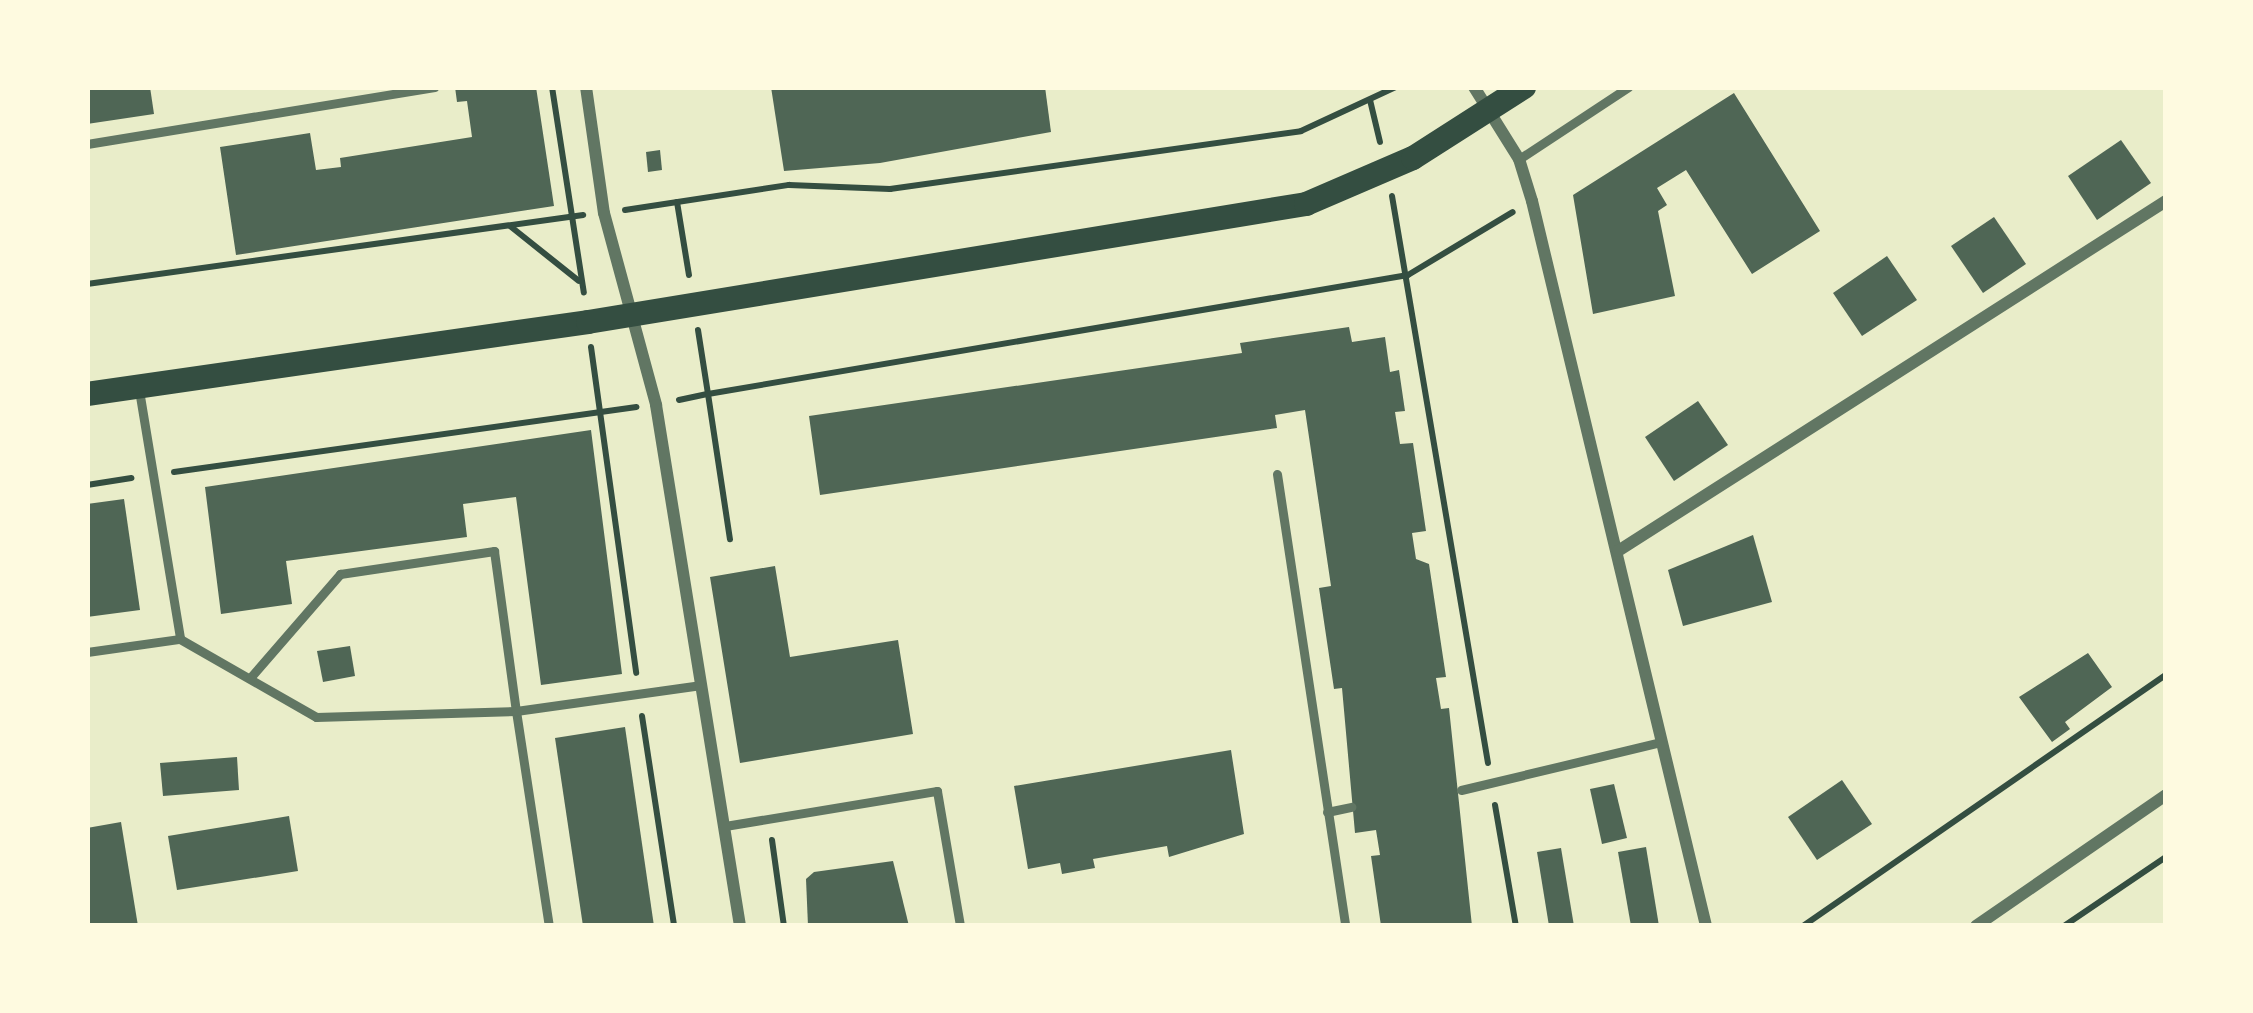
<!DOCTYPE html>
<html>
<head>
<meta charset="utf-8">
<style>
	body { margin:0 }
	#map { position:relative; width:2253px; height:1013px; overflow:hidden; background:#e9edc9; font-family:Inter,sans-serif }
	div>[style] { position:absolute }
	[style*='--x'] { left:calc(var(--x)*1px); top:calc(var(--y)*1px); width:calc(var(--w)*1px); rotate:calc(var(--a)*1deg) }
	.building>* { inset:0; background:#4f6655 }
	.path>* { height:6px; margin:-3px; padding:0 3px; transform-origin:3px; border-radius:3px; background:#344e41 }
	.service>* { height:9px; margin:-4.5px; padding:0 4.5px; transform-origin:4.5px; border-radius:4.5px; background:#617663 }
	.minor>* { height:12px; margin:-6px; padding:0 6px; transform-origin:6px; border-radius:6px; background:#617663 }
	.secondary>* { height:24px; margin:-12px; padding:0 12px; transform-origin:12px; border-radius:12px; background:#344e41 }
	span { translate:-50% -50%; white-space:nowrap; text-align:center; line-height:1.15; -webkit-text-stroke:9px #fefae0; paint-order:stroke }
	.frame { position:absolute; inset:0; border:90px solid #fefae0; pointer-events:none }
</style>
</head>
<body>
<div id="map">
	<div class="building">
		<i style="clip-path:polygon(87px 87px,150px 87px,154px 114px,87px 124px)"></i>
		<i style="clip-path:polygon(455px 87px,536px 87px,554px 206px,236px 255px,220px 147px,310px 133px,316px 170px,341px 167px,340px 158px,472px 137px,467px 101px,457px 102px)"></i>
		<i style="clip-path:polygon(771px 87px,1045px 87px,1051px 132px,880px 163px,784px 171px)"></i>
		<i style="clip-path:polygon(1734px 93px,1820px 231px,1752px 274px,1686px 170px,1657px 188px,1667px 205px,1658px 211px,1675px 296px,1593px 314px,1573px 195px)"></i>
		<i style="clip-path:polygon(2121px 140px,2151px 183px,2097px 220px,2068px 176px)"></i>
		<i style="clip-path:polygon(660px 150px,662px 170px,648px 172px,646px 152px)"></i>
		<i style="clip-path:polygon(1994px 217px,2026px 264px,1983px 293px,1951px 246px)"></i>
		<i style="clip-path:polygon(1887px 256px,1917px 300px,1862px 336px,1833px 293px)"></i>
		<i style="clip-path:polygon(1349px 327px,1352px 342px,1385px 337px,1390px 372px,1399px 370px,1405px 411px,1395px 412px,1400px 444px,1413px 443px,1426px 531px,1412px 533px,1416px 559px,1429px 564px,1446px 677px,1436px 678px,1441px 709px,1449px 708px,1472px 926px,1381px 926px,1371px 856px,1380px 855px,1376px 830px,1355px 833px,1342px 688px,1334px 689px,1319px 588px,1331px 586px,1305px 410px,1275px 415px,1277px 428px,820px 495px,809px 416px,1242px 353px,1240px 343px)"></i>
		<i style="clip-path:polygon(1698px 401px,1728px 445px,1674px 481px,1645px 437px)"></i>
		<i style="clip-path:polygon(591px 430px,622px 674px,541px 685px,516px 497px,463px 504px,467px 537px,286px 561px,292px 604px,221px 614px,205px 487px)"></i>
		<i style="clip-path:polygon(124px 499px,140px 610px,87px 617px,87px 504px)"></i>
		<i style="clip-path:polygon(1753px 535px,1772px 602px,1683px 626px,1668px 570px)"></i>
		<i style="clip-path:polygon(775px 566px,790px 657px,898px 640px,913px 734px,740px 763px,710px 577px)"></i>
		<i style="clip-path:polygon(350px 646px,355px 676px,323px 682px,317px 651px)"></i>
		<i style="clip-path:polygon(2088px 653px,2112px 687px,2065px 722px,2070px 729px,2052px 742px,2019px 697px)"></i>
		<i style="clip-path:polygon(625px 727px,654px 926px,583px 926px,555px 738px)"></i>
		<i style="clip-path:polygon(1231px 750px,1244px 834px,1169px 857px,1167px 846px,1093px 859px,1095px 868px,1062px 874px,1060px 863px,1028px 869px,1014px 786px)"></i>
		<i style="clip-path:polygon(237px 757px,239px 790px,163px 796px,160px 763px)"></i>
		<i style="clip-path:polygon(1842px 780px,1872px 824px,1817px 860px,1788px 817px)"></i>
		<i style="clip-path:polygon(1614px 784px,1627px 838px,1602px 844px,1590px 789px)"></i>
		<i style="clip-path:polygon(289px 816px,298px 871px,177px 890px,168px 836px)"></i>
		<i style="clip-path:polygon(121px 822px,138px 926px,87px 926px,87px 828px)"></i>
		<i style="clip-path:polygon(1646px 847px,1659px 926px,1631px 926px,1618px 852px)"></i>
		<i style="clip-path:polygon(1561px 848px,1574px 926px,1549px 926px,1537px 852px)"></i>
		<i style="clip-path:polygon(893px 861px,909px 926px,808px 926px,806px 879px,814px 872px)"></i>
	</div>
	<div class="path">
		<i style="--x:552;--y:87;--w:208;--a:81.2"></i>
		<i style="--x:1370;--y:100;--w:43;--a:76.6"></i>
		<i style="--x:1392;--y:196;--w:575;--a:80.39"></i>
		<i style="--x:677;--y:202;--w:74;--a:80.7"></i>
		<i style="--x:625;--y:210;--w:166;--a:-8.7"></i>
		<i style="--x:789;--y:185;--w:101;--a:2.3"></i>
		<i style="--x:890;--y:189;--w:415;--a:-8"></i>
		<i style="--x:1301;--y:131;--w:105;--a:-24.9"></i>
		<i style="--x:510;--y:226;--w:88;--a:38.6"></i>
		<i style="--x:87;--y:284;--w:501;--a:-7.92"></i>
		<i style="--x:698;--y:330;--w:65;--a:81.1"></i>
		<i style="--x:708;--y:394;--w:710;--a:-9.65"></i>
		<i style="--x:1408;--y:275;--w:122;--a:-31"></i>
		<i style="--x:591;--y:347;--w:329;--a:82.1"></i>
		<i style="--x:679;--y:400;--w:30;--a:-12"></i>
		<i style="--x:708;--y:394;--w:147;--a:81.4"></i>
		<i style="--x:174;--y:472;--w:467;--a:-8"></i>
		<i style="--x:87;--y:485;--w:45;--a:-9"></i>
		<i style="--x:642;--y:716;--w:212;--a:81.3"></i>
		<i style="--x:1495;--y:805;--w:123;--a:80.2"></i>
		<i style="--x:772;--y:840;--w:87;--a:82.1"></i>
		<i style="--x:1803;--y:926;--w:441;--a:-34.7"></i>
		<i style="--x:2064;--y:926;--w:123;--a:-34.1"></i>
	</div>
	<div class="service">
		<i style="--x:87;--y:144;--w:352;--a:-9.3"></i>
		<i style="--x:1519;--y:159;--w:131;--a:-33.4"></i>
		<i style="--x:139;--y:390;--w:252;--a:80.6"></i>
		<i style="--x:1277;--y:474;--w:457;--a:81.4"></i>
		<i style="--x:87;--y:652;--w:94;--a:-8"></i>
		<i style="--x:180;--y:639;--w:157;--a:29.8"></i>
		<i style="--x:316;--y:717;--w:200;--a:-1.7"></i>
		<i style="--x:516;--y:711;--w:218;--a:81.3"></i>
		<i style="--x:250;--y:678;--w:138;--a:-49.1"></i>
		<i style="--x:340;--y:574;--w:156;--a:-8.5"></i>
		<i style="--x:494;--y:551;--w:162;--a:82.2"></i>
		<i style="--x:516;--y:711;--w:187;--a:-8"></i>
		<i style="--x:1461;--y:790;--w:206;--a:-13.5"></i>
		<i style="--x:1327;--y:812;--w:25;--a:-12"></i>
		<i style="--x:725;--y:826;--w:215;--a:-9.4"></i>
		<i style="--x:937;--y:791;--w:137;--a:80.3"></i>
	</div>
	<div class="minor">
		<i style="--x:586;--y:87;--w:127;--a:81.9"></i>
		<i style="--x:604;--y:213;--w:199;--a:74.8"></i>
		<i style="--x:656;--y:405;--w:528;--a:80.84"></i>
		<i style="--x:1474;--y:87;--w:85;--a:58"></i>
		<i style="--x:1519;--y:159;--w:44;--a:72.8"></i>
		<i style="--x:1532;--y:201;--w:746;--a:76.5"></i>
		<i style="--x:1618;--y:551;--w:650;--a:-32.57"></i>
		<i style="--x:1976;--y:926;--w:231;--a:-34.6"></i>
	</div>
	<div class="secondary">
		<i style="--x:87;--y:394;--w:506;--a:-8.18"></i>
		<i style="--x:588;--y:322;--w:728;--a:-9.33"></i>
		<i style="--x:1306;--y:204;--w:116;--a:-23.3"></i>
		<i style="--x:1413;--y:158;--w:132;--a:-32.6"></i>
	</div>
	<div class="frame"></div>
</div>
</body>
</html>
